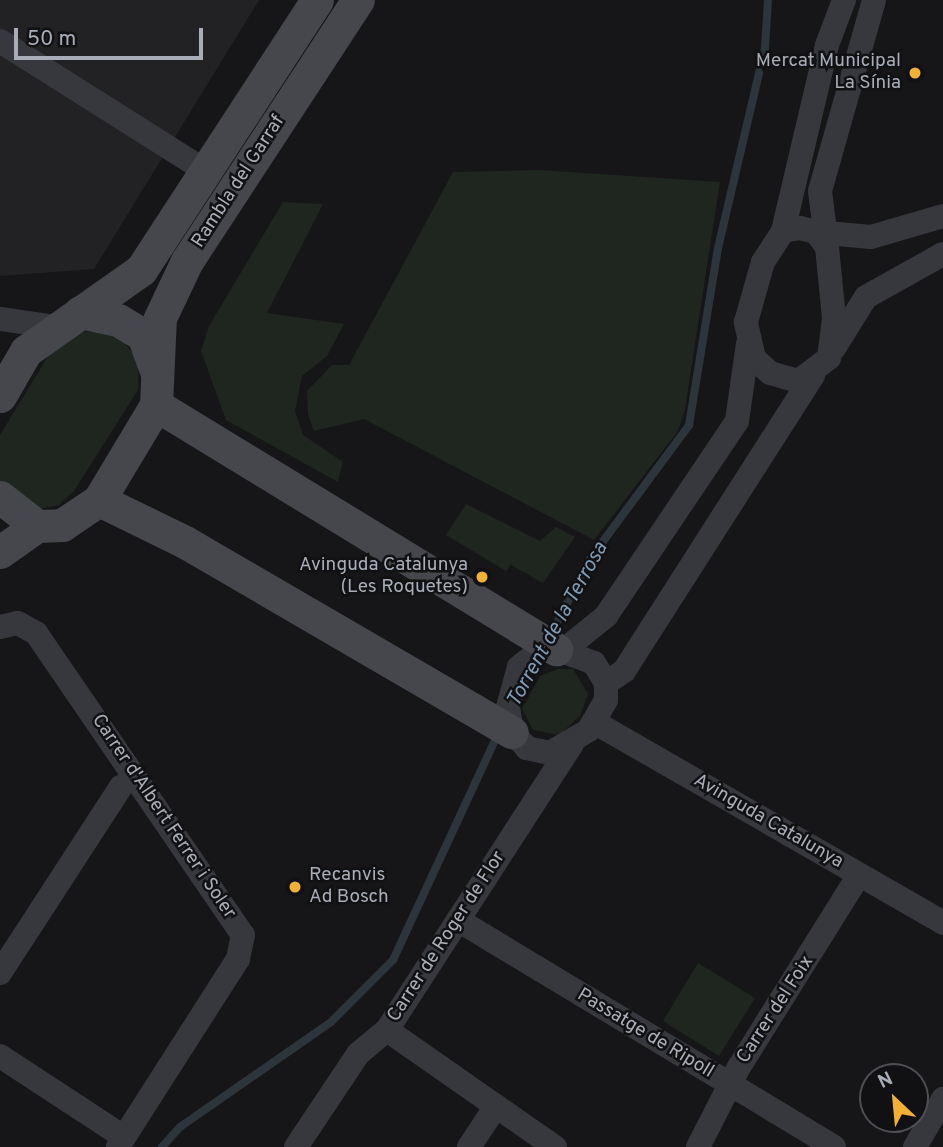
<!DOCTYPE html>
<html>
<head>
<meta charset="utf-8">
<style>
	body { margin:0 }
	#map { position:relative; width:943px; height:1147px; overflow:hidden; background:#161618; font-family:Overpass,sans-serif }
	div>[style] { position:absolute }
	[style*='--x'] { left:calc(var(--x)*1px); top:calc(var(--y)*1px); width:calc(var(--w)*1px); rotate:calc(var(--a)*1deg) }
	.built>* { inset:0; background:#222225 }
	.green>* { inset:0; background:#1e261f }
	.stream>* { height:8px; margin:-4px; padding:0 4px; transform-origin:4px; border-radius:4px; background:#2c353c }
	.street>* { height:24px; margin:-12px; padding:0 12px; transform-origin:12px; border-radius:12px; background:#37383d }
	.secondary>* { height:33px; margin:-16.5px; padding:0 16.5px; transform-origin:16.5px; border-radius:16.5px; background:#45474d }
	.dots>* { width:19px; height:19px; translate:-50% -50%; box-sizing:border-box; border:4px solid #111113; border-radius:50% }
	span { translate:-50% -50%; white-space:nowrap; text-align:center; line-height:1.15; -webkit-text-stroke:5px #111113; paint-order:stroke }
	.poi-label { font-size:19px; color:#a8adb8 }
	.right { translate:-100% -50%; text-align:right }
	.left { translate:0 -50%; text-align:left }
	.street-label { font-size:19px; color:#a8adb8 }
	.water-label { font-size:21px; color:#7f9bb3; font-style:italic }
	.north { position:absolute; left:859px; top:1063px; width:70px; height:70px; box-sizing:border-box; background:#111113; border:2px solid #4d4f55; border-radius:50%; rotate:334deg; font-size:19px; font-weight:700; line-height:28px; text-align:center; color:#a8adb8 }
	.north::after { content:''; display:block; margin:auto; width:24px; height:32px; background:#f2b134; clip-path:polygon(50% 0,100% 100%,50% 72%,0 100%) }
	.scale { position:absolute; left:14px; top:28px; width:189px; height:32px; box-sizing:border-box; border:4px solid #a8adb8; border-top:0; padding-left:9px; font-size:21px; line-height:24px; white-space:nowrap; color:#a8adb8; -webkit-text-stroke:5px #111113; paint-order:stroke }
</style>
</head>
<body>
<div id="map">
	<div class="built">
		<i style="clip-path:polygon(0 0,259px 0,94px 269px,0 276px)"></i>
	</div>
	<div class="green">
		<i style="clip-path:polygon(539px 170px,720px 182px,685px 409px,678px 431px,594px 540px,364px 419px,314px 431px,308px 414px,307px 391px,332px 365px,349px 365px,453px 172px)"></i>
		<i style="clip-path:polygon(283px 202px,323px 204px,267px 313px,344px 324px,327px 356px,302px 376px,295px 411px,303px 435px,343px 462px,338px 482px,226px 420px,201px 351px,209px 326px)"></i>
		<i style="clip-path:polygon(103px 331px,124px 342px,139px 361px,138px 390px,74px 491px,59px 505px,39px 509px,0 486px,0 435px,53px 348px,78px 332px)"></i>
		<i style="clip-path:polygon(466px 504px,540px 541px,556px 527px,575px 537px,543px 583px,511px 565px,506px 571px,446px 535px)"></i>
		<i style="clip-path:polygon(558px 669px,573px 669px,588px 694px,580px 716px,559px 735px,533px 730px,522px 709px,540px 676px)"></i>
		<i style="clip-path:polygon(698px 963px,755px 998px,719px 1056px,663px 1021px)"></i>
	</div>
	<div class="stream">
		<i style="--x:550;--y:636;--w:87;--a:-62.5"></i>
		<i style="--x:590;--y:559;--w:167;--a:-53.5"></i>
		<i style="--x:689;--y:425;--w:179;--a:-80.7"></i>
		<i style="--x:718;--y:248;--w:205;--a:-76.8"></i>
		<i style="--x:765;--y:48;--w:48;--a:-86.4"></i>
		<i style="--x:162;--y:1147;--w:27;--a:-48"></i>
		<i style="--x:180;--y:1127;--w:184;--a:-34.8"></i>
		<i style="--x:331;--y:1022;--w:88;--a:-45"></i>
		<i style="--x:393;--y:960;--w:249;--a:-65.1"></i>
	</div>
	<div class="street">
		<i style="--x:0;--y:41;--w:245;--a:32.3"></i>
		<i style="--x:800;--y:228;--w:16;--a:14"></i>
		<i style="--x:816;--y:232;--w:19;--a:54"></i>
		<i style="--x:827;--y:247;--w:71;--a:84.4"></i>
		<i style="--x:834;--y:318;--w:40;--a:97.1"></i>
		<i style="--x:829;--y:358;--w:39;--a:143"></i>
		<i style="--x:798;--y:381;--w:29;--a:-164"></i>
		<i style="--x:770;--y:373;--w:22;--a:-137"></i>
		<i style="--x:754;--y:358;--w:37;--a:-103"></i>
		<i style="--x:746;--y:322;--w:62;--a:-74.2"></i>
		<i style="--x:763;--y:262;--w:37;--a:-57"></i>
		<i style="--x:783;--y:231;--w:17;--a:-10"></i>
		<i style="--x:783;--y:231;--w:191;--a:-76.7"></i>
		<i style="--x:827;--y:45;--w:48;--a:-69.3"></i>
		<i style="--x:816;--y:232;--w:55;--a:5.2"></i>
		<i style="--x:871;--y:237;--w:75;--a:-16.3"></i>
		<i style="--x:827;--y:246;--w:55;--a:-97.3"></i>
		<i style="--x:820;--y:191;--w:198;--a:-74.2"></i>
		<i style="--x:0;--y:319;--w:57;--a:8.1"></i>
		<i style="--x:834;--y:348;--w:60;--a:-57.9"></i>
		<i style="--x:866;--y:297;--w:88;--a:-29.2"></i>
		<i style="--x:0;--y:627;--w:18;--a:-13"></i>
		<i style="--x:18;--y:623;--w:21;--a:29"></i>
		<i style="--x:36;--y:633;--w:366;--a:55.6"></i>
		<i style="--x:243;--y:935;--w:25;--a:102"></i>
		<i style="--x:238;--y:959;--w:223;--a:122.6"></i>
		<i style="--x:556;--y:649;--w:40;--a:20.2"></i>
		<i style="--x:594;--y:663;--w:23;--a:59"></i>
		<i style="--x:606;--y:683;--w:17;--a:90"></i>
		<i style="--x:606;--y:700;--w:34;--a:120"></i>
		<i style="--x:589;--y:730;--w:45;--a:149.5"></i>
		<i style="--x:550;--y:753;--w:24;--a:-168"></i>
		<i style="--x:527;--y:748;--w:22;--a:-133"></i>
		<i style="--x:512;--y:732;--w:25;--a:-99"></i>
		<i style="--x:508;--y:707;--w:41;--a:-74.6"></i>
		<i style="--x:519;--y:667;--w:24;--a:-38"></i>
		<i style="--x:538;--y:652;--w:18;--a:-9"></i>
		<i style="--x:564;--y:650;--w:54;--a:-39"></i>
		<i style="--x:606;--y:616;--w:235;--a:-56.1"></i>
		<i style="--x:737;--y:421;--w:78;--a:-81.9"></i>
		<i style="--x:606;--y:683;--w:22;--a:-34"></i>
		<i style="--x:624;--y:671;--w:351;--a:-57.4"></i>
		<i style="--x:594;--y:722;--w:403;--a:29.9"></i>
		<i style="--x:458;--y:920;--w:439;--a:31.1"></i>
		<i style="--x:0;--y:973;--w:222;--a:-57"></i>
		<i style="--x:387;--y:1030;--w:205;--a:34.9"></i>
		<i style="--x:0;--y:1056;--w:148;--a:33.2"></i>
		<i style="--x:296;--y:1147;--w:112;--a:-56.3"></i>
		<i style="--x:358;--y:1054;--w:38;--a:-40"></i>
		<i style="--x:387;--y:1030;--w:341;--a:-57.1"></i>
		<i style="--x:469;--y:1147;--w:49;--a:-56.6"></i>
		<i style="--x:698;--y:1147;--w:90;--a:-62.9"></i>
		<i style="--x:739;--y:1067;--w:226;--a:-58"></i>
		<i style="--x:915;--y:1147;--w:56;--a:-59.7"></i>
	</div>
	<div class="secondary">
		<i style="--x:80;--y:312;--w:39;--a:12"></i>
		<i style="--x:118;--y:320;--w:29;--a:31"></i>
		<i style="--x:143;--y:335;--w:38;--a:70"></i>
		<i style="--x:0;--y:396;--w:52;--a:-60"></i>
		<i style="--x:26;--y:351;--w:141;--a:-35.2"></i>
		<i style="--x:141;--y:270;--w:322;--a:-56.9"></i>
		<i style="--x:156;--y:405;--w:469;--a:31.4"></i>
		<i style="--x:0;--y:497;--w:47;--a:38.1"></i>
		<i style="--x:37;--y:526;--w:25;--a:-2"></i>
		<i style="--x:62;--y:525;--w:45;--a:-34"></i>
		<i style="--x:99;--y:500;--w:111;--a:-59"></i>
		<i style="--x:156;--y:405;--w:87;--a:-87.4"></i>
		<i style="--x:160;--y:318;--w:63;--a:-64.7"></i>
		<i style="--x:187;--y:261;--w:312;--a:-56.8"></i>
		<i style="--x:99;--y:500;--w:96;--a:26"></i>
		<i style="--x:185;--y:542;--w:378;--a:30.2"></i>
		<i style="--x:0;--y:552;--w:45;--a:-35.1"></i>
	</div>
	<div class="dots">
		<i style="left:915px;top:73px;background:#f2b134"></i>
		<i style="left:482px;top:577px;background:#f2b134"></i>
		<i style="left:295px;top:887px;background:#f2b134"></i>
	</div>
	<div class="poi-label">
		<span class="right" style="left:901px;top:73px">Mercat Municipal<br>La Sínia</span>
		<span class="right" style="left:468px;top:577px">Avinguda Catalunya<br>(Les Roquetes)</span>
		<span class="left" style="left:309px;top:887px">Recanvis<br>Ad Bosch</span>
	</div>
	<div class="street-label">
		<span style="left:239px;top:182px;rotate:-57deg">Rambla del Garraf</span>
		<span style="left:163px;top:817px;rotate:56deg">Carrer d'Albert Ferrer i Soler</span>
		<span style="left:768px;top:822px;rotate:30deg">Avinguda Catalunya</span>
		<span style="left:447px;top:937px;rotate:-57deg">Carrer de Roger de Flor</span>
		<span style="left:776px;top:1010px;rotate:-57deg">Carrer del Foix</span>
		<span style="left:645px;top:1034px;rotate:31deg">Passatge de Ripoll</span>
	</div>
	<div class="water-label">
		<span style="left:558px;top:625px;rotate:-61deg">Torrent de la Terrosa</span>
	</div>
	<div class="north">N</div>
	<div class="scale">50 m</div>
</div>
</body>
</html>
